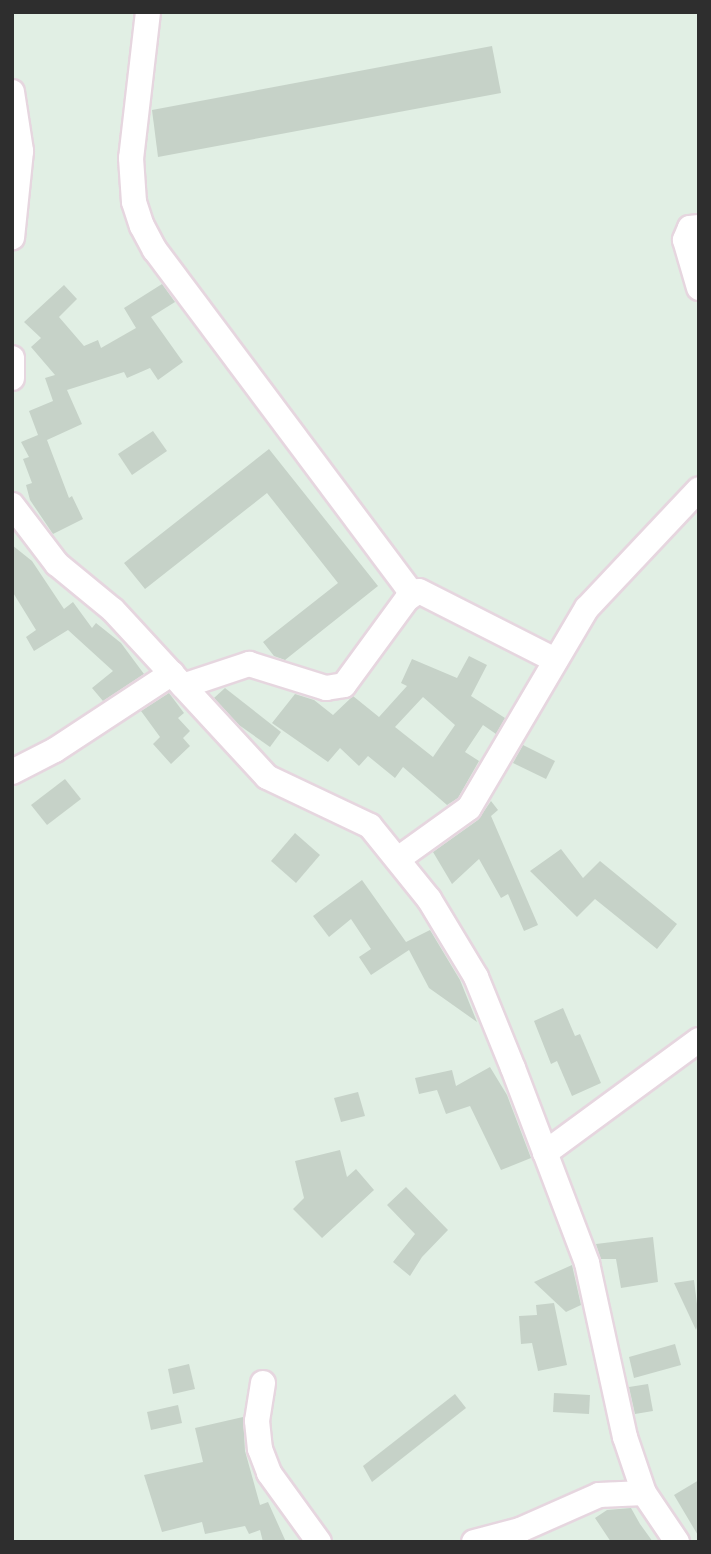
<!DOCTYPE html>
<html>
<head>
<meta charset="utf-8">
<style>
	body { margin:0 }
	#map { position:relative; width:711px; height:1554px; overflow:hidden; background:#e1efe4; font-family:Quicksand,sans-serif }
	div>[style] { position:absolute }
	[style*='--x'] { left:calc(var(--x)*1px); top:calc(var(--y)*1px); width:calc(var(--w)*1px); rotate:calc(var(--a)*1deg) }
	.building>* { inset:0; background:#c6d2c8 }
	.roads { filter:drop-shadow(2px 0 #e6d6df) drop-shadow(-2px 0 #e6d6df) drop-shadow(0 2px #e6d6df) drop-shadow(0 -2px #e6d6df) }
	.minor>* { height:24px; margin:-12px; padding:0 12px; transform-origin:12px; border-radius:12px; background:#fff }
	span { translate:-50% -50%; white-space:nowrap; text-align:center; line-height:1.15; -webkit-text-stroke:6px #fff; paint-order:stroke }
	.frame { position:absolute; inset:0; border:14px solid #2e2e2e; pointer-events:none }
</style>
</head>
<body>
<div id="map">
	<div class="building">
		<i style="clip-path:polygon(492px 46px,501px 93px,158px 157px,152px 110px)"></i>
		<i style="clip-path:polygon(162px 284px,175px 302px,151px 317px,183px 362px,158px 380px,150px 368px,127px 378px,124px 372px,67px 390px,82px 424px,47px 440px,69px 498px,72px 496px,83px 519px,53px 534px,30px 500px,26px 485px,32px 483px,23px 459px,29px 457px,21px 442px,38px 435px,29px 411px,53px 401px,45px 378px,55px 375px,31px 347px,41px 338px,24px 322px,64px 285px,77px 299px,59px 317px,84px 346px,98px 340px,101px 348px,136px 328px,124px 308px)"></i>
		<i style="clip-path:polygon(153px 431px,167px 451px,132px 475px,118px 454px)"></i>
		<i style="clip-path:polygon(269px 449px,378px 586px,285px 660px,274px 656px,263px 642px,338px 583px,267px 493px,145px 589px,124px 563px)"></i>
		<i style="clip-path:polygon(12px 545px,32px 561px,64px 609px,73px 602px,92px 628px,96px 623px,121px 643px,144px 674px,103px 701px,92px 688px,113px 671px,68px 630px,34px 651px,26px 637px,36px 630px,12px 591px)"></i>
		<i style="clip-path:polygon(evenodd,469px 656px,487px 665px,471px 696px,505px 718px,496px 734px,483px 725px,465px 752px,479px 761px,458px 798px,447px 805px,403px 767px,395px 778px,368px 756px,359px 766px,340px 748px,328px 762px,272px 723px,295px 694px,314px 700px,333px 715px,353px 696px,379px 717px,407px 686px,401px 683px,412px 659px,457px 678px,469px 656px,423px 697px,455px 725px,433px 757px,395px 727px,423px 697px)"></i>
		<i style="clip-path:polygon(225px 688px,281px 732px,270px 747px,239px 725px,214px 698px)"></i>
		<i style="clip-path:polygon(169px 693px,184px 713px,178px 718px,190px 731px,183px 738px,190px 746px,171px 764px,153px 744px,160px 737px,141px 711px)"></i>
		<i style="clip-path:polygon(523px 745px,555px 761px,546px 779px,513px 763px)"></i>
		<i style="clip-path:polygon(65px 779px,81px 799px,47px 825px,31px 805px)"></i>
		<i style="clip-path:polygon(491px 801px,498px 810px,491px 816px,538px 925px,524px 931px,508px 894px,501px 898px,479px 859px,452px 884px,433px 852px,478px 820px)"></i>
		<i style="clip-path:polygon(295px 833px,320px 855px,296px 883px,271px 861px)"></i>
		<i style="clip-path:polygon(561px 849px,583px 878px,600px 861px,677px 924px,657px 949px,595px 899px,577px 917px,530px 871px)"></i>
		<i style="clip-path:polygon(362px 880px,406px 942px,430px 930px,460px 980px,477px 1022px,429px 988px,409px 950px,371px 975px,359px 957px,371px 949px,351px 919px,329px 937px,313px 916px)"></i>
		<i style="clip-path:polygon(563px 1008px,575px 1036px,580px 1034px,601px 1083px,572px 1096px,557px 1061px,551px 1064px,534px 1021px)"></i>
		<i style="clip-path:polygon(490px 1067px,507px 1095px,531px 1158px,501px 1170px,470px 1106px,446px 1114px,437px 1090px,419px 1094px,415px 1078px,452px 1070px,456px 1086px)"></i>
		<i style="clip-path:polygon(358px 1092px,365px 1116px,341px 1122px,334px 1098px)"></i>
		<i style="clip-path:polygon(340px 1150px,347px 1177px,356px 1169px,374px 1190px,322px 1238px,293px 1209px,304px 1198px,295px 1161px)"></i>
		<i style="clip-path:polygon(406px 1187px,448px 1230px,422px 1257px,410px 1276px,393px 1262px,415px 1234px,387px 1205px)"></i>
		<i style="clip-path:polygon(653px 1237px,658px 1282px,621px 1288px,616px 1259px,601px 1259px,596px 1244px)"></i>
		<i style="clip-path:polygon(572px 1265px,581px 1305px,566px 1312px,534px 1282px)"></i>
		<i style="clip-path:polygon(694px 1280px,699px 1320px,696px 1330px,674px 1283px)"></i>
		<i style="clip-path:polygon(554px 1303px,567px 1365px,538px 1371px,532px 1343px,521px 1344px,519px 1316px,537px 1315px,536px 1305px)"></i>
		<i style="clip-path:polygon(675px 1344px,681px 1365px,634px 1378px,629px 1357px)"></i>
		<i style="clip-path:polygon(189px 1364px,195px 1389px,173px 1394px,168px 1369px)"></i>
		<i style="clip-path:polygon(648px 1384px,653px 1411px,635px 1414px,629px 1387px)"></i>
		<i style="clip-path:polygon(554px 1393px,590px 1395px,589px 1414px,553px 1412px)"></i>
		<i style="clip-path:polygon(455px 1394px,466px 1408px,372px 1482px,363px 1466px)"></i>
		<i style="clip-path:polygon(178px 1405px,182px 1423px,151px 1430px,147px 1412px)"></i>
		<i style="clip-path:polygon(243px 1417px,245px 1451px,260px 1505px,268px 1502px,286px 1542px,263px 1542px,260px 1530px,249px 1534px,245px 1526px,205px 1534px,202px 1522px,162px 1532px,144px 1475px,203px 1462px,195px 1428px)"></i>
		<i style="clip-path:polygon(699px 1480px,699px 1537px,674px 1495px)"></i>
		<i style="clip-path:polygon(631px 1508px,640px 1524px,653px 1542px,611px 1542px,595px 1518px,607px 1510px)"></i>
	</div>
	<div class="roads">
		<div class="minor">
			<i style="--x:148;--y:12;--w:147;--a:96.6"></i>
			<i style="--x:131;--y:158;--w:44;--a:86.1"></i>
			<i style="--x:134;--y:202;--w:25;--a:72"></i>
			<i style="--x:142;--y:226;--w:27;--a:62"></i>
			<i style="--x:155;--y:250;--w:429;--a:53.2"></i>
			<i style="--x:12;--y:92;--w:60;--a:81.3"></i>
			<i style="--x:21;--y:151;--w:87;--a:95.9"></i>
			<i style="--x:699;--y:227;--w:9;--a:174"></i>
			<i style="--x:690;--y:228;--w:13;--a:113"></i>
			<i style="--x:685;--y:240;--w:50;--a:73.7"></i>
			<i style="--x:12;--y:358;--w:20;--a:90"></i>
			<i style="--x:12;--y:505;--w:74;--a:52.7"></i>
			<i style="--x:57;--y:564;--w:72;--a:39.4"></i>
			<i style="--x:113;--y:610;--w:227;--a:47.3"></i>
			<i style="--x:267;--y:777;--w:114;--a:25.4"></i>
			<i style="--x:370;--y:826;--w:94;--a:51.1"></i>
			<i style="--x:429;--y:899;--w:91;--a:58.9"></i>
			<i style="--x:476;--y:977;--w:98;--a:67.9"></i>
			<i style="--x:513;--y:1068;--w:209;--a:69.2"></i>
			<i style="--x:587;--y:1263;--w:178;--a:77.7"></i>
			<i style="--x:625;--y:1437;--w:59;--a:71.3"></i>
			<i style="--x:644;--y:1493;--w:59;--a:56"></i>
			<i style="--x:183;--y:686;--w:70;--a:-18.4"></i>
			<i style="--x:249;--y:664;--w:81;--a:17.3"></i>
			<i style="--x:326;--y:688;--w:18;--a:-9"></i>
			<i style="--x:344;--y:685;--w:107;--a:-53.8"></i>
			<i style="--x:407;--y:599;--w:14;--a:-34"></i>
			<i style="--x:419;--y:591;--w:153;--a:26.9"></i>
			<i style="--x:12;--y:772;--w:48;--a:-27.1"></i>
			<i style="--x:55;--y:750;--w:140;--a:-33.3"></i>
			<i style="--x:398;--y:859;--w:87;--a:-35.7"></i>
			<i style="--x:469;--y:808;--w:232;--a:-59.5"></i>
			<i style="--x:587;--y:608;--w:163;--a:-46.7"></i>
			<i style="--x:545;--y:1153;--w:191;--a:-36.3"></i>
			<i style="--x:263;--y:1383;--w:38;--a:99"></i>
			<i style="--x:257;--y:1421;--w:28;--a:84"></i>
			<i style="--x:260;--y:1449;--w:26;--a:69"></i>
			<i style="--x:269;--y:1473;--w:85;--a:54.1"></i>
			<i style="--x:474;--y:1542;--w:48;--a:-14.6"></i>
			<i style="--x:520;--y:1530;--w:86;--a:-23.9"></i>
			<i style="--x:599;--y:1495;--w:45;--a:-2.5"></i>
		</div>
	</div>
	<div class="frame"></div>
</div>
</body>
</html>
